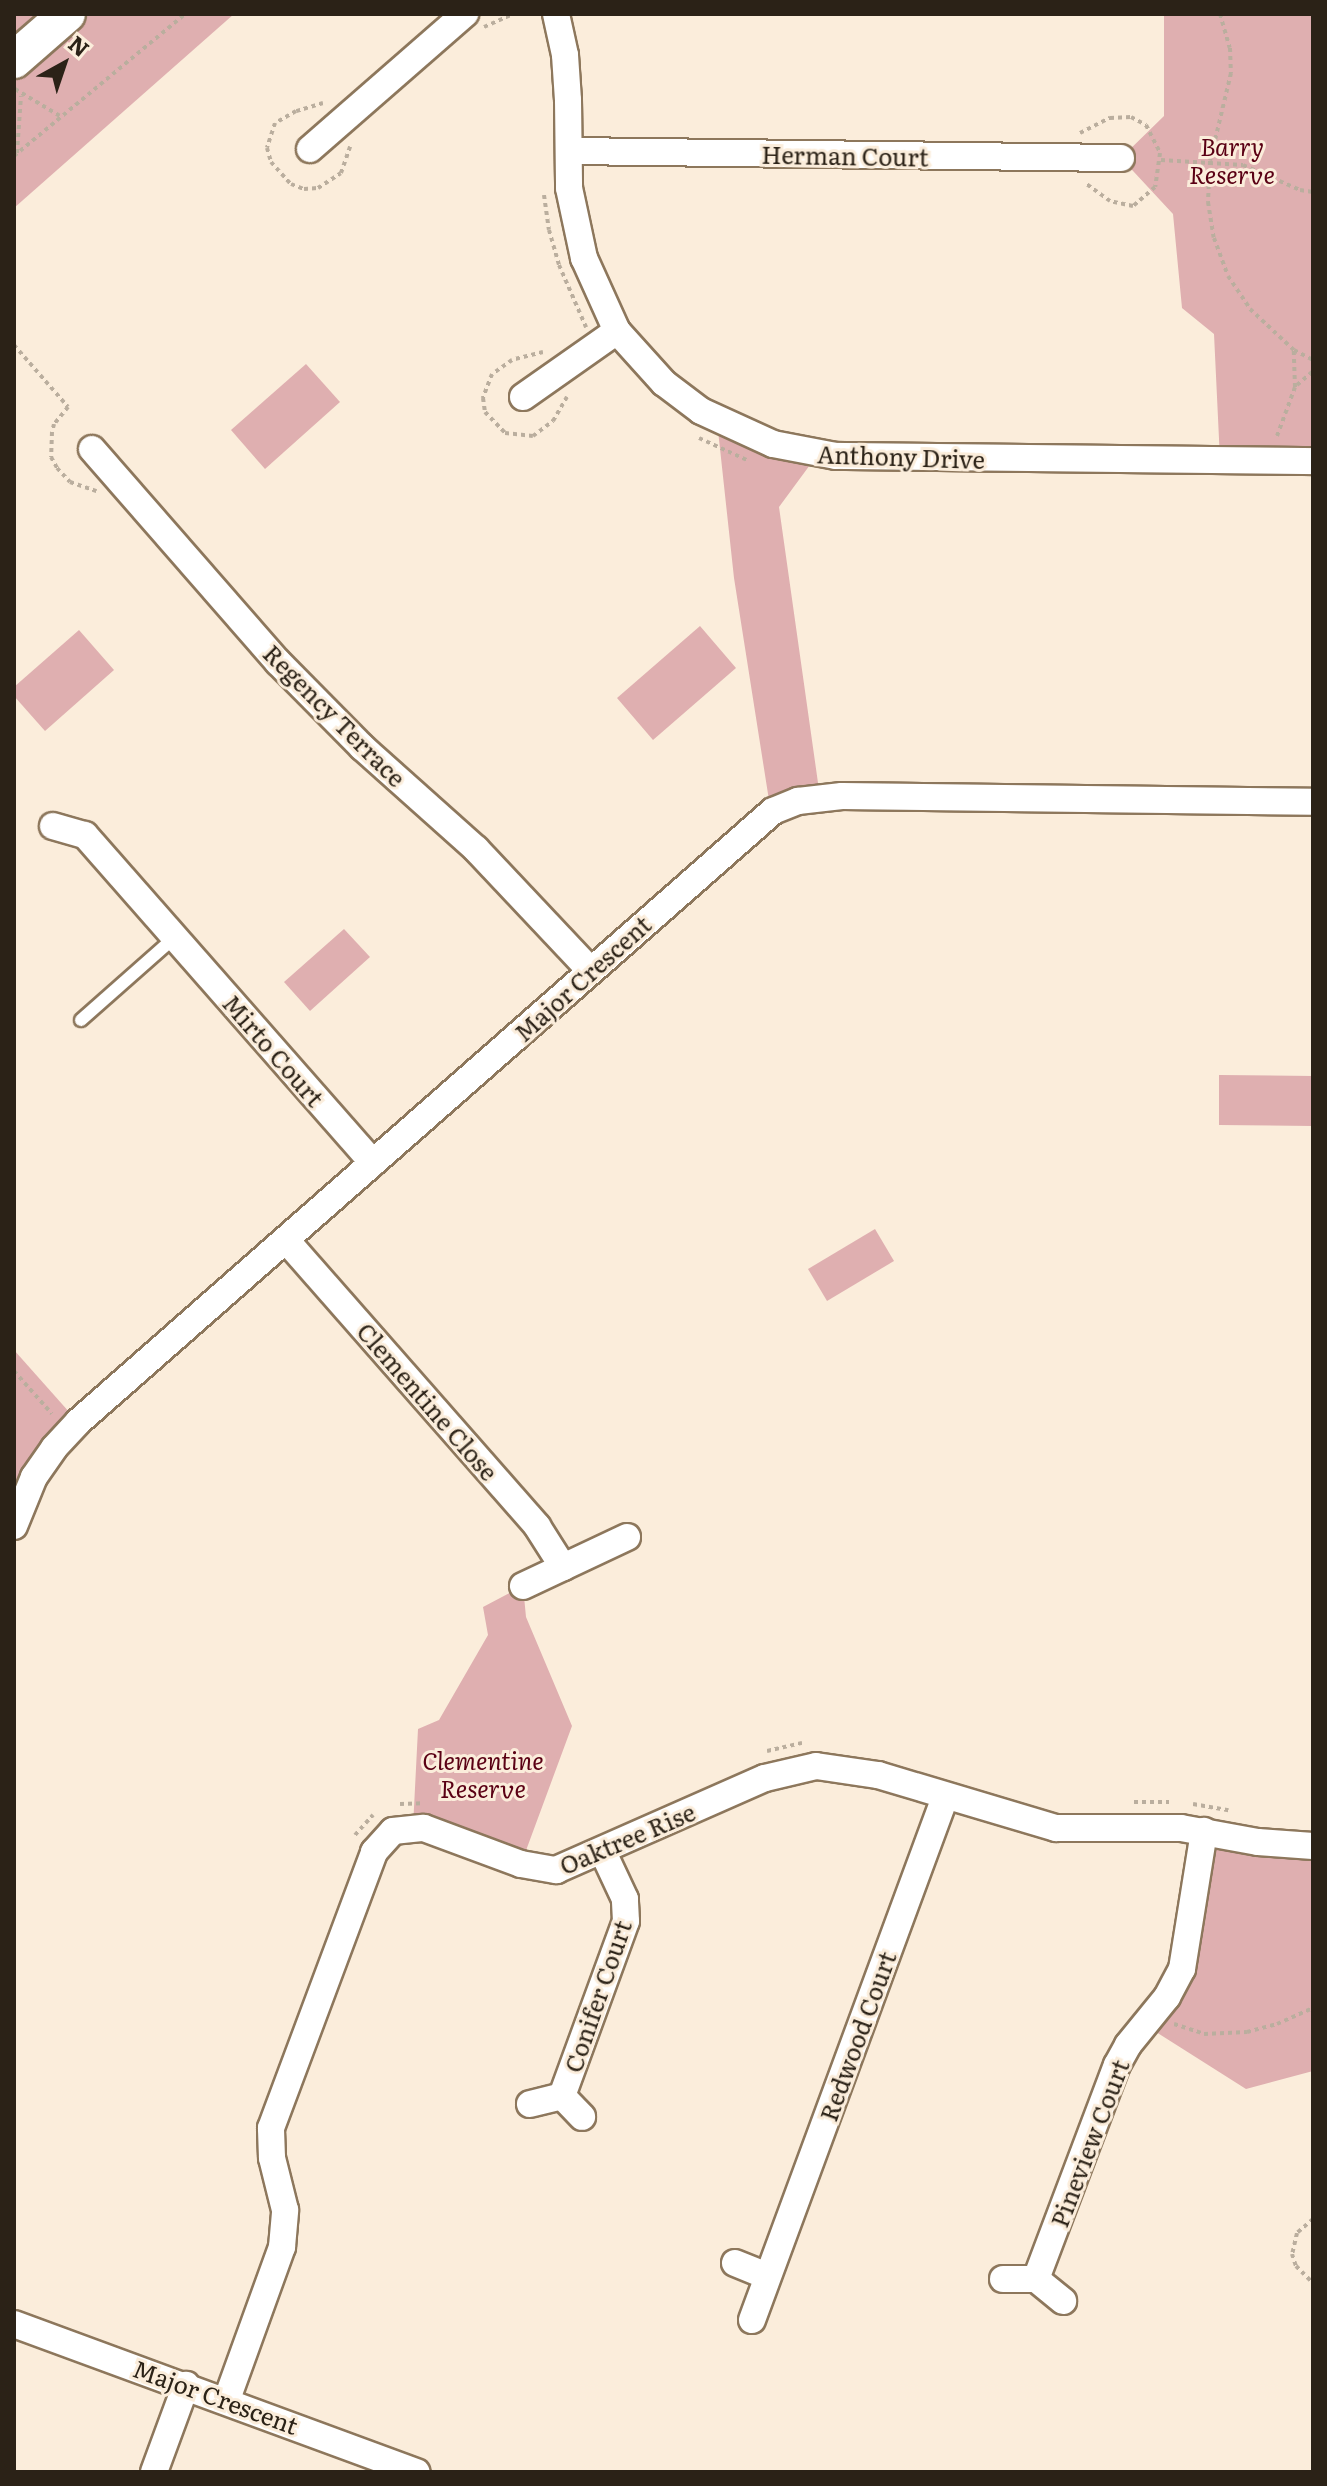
<!DOCTYPE html>
<html>
<head>
<meta charset="utf-8">
<style>
	body { margin:0 }
	#map { position:relative; width:1327px; height:2486px; overflow:hidden; background:#fbeddb; font-family:Literata,serif }
	div>[style] { position:absolute }
	[style*='--x'] { left:calc(var(--x)*1px); top:calc(var(--y)*1px); width:calc(var(--w)*1px); rotate:calc(var(--a)*1deg) }
	.green>* { inset:0; background:#dfafb0 }
	.path>* { height:4px; margin-top:-2px; transform-origin:0; background:repeating-linear-gradient(90deg,#baae9e 0 4px,transparent 0 8px) }
	.roads { filter:drop-shadow(2px 0 #8d775c) drop-shadow(-2px 0 #8d775c) drop-shadow(0 2px #8d775c) drop-shadow(0 -2px #8d775c) }
	.service>* { height:12px; margin:-6px; padding:0 6px; transform-origin:6px; border-radius:6px; background:#fff }
	.minor>* { height:26px; margin:-13px; padding:0 13px; transform-origin:13px; border-radius:13px; background:#fff }
	.secondary>* { height:36px; margin:-18px; padding:0 18px; transform-origin:18px; border-radius:18px; background:#fff }
	span { translate:-50% -50%; white-space:nowrap; text-align:center; line-height:1.15; -webkit-text-stroke:6px #fbeddb; paint-order:stroke }
	.park-label { font-size:24px; color:#5a0014; font-style:italic }
	.street-label { font-size:24px; color:#2b2217 }
	.frame { position:absolute; inset:0; border:16px solid #2b2217; pointer-events:none }
	.north { position:absolute; left:24px; top:24px; width:80px; height:80px; -webkit-text-stroke:6px #fbeddb; paint-order:stroke; rotate:40deg; font-size:22px; font-weight:700; line-height:32px; text-align:center; color:#2b2217 }
	.north::after { content:''; display:block; margin:auto; width:28px; height:36px; background:#2b2217; clip-path:polygon(50% 0,100% 100%,50% 72%,0 100%) }
</style>
</head>
<body>
<div id="map">
	<div class="green">
		<i style="clip-path:polygon(14px 14px,234px 14px,14px 208px)"></i>
		<i style="clip-path:polygon(1164px 14px,1313px 14px,1313px 461px,1220px 460px,1214px 334px,1182px 308px,1173px 214px,1121px 158px,1164px 116px)"></i>
		<i style="clip-path:polygon(306px 364px,340px 402px,265px 469px,231px 430px)"></i>
		<i style="clip-path:polygon(717px 421px,818px 454px,779px 507px,820px 797px,771px 813px,734px 578px)"></i>
		<i style="clip-path:polygon(700px 626px,736px 668px,653px 740px,617px 698px)"></i>
		<i style="clip-path:polygon(79px 630px,114px 670px,45px 731px,14px 696px,14px 687px)"></i>
		<i style="clip-path:polygon(344px 929px,370px 957px,310px 1011px,284px 982px)"></i>
		<i style="clip-path:polygon(1219px 1075px,1313px 1076px,1313px 1126px,1219px 1125px)"></i>
		<i style="clip-path:polygon(875px 1229px,894px 1261px,827px 1301px,808px 1269px)"></i>
		<i style="clip-path:polygon(14px 1350px,78px 1422px,14px 1526px)"></i>
		<i style="clip-path:polygon(523px 1586px,526px 1617px,572px 1726px,521px 1864px,413px 1827px,418px 1729px,439px 1720px,488px 1635px,483px 1607px)"></i>
		<i style="clip-path:polygon(1204px 1831px,1313px 1846px,1313px 2071px,1246px 2089px,1145px 2025px,1167px 1997px)"></i>
	</div>
	<div class="path">
		<i style="--x:1220;--y:14;--w:35;--a:74"></i>
		<i style="--x:1230;--y:48;--w:25;--a:88"></i>
		<i style="--x:1231;--y:73;--w:90;--a:103.4"></i>
		<i style="--x:1210;--y:161;--w:41;--a:92.8"></i>
		<i style="--x:1208;--y:202;--w:36;--a:81"></i>
		<i style="--x:1214;--y:238;--w:40;--a:69.8"></i>
		<i style="--x:1228;--y:276;--w:40;--a:56"></i>
		<i style="--x:1250;--y:309;--w:60;--a:43"></i>
		<i style="--x:1294;--y:350;--w:21;--a:28"></i>
		<i style="--x:484;--y:27;--w:32;--a:-24"></i>
		<i style="--x:15;--y:89;--w:52;--a:31"></i>
		<i style="--x:323;--y:103;--w:28;--a:163"></i>
		<i style="--x:296;--y:111;--w:24;--a:150"></i>
		<i style="--x:275;--y:123;--w:26;--a:108"></i>
		<i style="--x:267;--y:148;--w:15;--a:74"></i>
		<i style="--x:271;--y:162;--w:30;--a:48"></i>
		<i style="--x:291;--y:184;--w:14;--a:21"></i>
		<i style="--x:304;--y:189;--w:14;--a:-4"></i>
		<i style="--x:318;--y:188;--w:27;--a:-33"></i>
		<i style="--x:341;--y:173;--w:28;--a:-71"></i>
		<i style="--x:1080;--y:133;--w:34;--a:-27"></i>
		<i style="--x:1110;--y:118;--w:21;--a:-3"></i>
		<i style="--x:1131;--y:117;--w:17;--a:28"></i>
		<i style="--x:1146;--y:125;--w:31;--a:63"></i>
		<i style="--x:1160;--y:153;--w:34;--a:98"></i>
		<i style="--x:1155;--y:187;--w:29;--a:139"></i>
		<i style="--x:1133;--y:206;--w:24;--a:-168"></i>
		<i style="--x:1110;--y:201;--w:31;--a:-144"></i>
		<i style="--x:17;--y:153;--w:57;--a:-86"></i>
		<i style="--x:14;--y:156;--w:222;--a:-39.7"></i>
		<i style="--x:1161;--y:160;--w:82;--a:3.5"></i>
		<i style="--x:1243;--y:165;--w:62;--a:23.7"></i>
		<i style="--x:1300;--y:190;--w:13;--a:9"></i>
		<i style="--x:544;--y:195;--w:35;--a:82"></i>
		<i style="--x:549;--y:230;--w:36;--a:74"></i>
		<i style="--x:559;--y:265;--w:68;--a:66.5"></i>
		<i style="--x:14;--y:345;--w:82;--a:48.9"></i>
		<i style="--x:68;--y:407;--w:22;--a:129"></i>
		<i style="--x:54;--y:424;--w:8;--a:104"></i>
		<i style="--x:52;--y:432;--w:25;--a:92"></i>
		<i style="--x:51;--y:457;--w:13;--a:61"></i>
		<i style="--x:57;--y:468;--w:19;--a:47"></i>
		<i style="--x:70;--y:482;--w:28;--a:19"></i>
		<i style="--x:543;--y:352;--w:32;--a:166"></i>
		<i style="--x:512;--y:360;--w:24;--a:145"></i>
		<i style="--x:492;--y:374;--w:26;--a:111"></i>
		<i style="--x:483;--y:398;--w:14;--a:82"></i>
		<i style="--x:485;--y:412;--w:29;--a:46"></i>
		<i style="--x:505;--y:433;--w:28;--a:6"></i>
		<i style="--x:533;--y:436;--w:25;--a:-37"></i>
		<i style="--x:553;--y:421;--w:28;--a:-60"></i>
		<i style="--x:1297;--y:385;--w:21;--a:-41"></i>
		<i style="--x:1277;--y:436;--w:52;--a:-69.8"></i>
		<i style="--x:1295;--y:387;--w:37;--a:-92"></i>
		<i style="--x:699;--y:438;--w:55;--a:24.7"></i>
		<i style="--x:14;--y:1371;--w:57;--a:48.5"></i>
		<i style="--x:767;--y:1751;--w:36;--a:-13"></i>
		<i style="--x:1134;--y:1802;--w:35;--a:0"></i>
		<i style="--x:400;--y:1804;--w:23;--a:-2"></i>
		<i style="--x:1193;--y:1804;--w:36;--a:10"></i>
		<i style="--x:355;--y:1835;--w:27;--a:-48"></i>
		<i style="--x:1313;--y:1914;--w:17;--a:90"></i>
		<i style="--x:1174;--y:2024;--w:32;--a:18"></i>
		<i style="--x:1204;--y:2034;--w:43;--a:-2.7"></i>
		<i style="--x:1247;--y:2032;--w:31;--a:-15"></i>
		<i style="--x:1277;--y:2024;--w:39;--a:-24"></i>
		<i style="--x:1313;--y:2219;--w:21;--a:139"></i>
		<i style="--x:1297;--y:2233;--w:22;--a:103"></i>
		<i style="--x:1292;--y:2254;--w:13;--a:72"></i>
		<i style="--x:1296;--y:2266;--w:24;--a:45"></i>
	</div>
	<div class="roads">
		<div class="service">
			<i style="--x:81;--y:1020;--w:125;--a:-41.4"></i>
		</div>
		<div class="minor">
			<i style="--x:556;--y:14;--w:42;--a:77.6"></i>
			<i style="--x:565;--y:55;--w:45;--a:86.2"></i>
			<i style="--x:568;--y:100;--w:88;--a:89.3"></i>
			<i style="--x:569;--y:188;--w:72;--a:77.9"></i>
			<i style="--x:584;--y:258;--w:80;--a:65.7"></i>
			<i style="--x:617;--y:331;--w:70;--a:47.9"></i>
			<i style="--x:664;--y:383;--w:46;--a:37.1"></i>
			<i style="--x:701;--y:411;--w:79;--a:24.6"></i>
			<i style="--x:773;--y:444;--w:64;--a:10.8"></i>
			<i style="--x:836;--y:456;--w:477;--a:0.6"></i>
			<i style="--x:310;--y:149;--w:206;--a:-41.1"></i>
			<i style="--x:569;--y:151;--w:552;--a:0.73"></i>
			<i style="--x:523;--y:397;--w:115;--a:-35.1"></i>
			<i style="--x:92;--y:449;--w:283;--a:48.9"></i>
			<i style="--x:278;--y:662;--w:120;--a:45.3"></i>
			<i style="--x:362;--y:747;--w:153;--a:41.8"></i>
			<i style="--x:476;--y:849;--w:166;--a:46.7"></i>
			<i style="--x:53;--y:826;--w:33;--a:16"></i>
			<i style="--x:85;--y:835;--w:436;--a:48.7"></i>
			<i style="--x:286;--y:1240;--w:381;--a:48.7"></i>
			<i style="--x:537;--y:1526;--w:49;--a:57.6"></i>
			<i style="--x:14;--y:1526;--w:53;--a:-67.8"></i>
			<i style="--x:34;--y:1477;--w:35;--a:-55"></i>
			<i style="--x:54;--y:1448;--w:35;--a:-47"></i>
			<i style="--x:78;--y:1422;--w:925;--a:-41.32"></i>
			<i style="--x:773;--y:811;--w:27;--a:-22"></i>
			<i style="--x:798;--y:801;--w:44;--a:-6.5"></i>
			<i style="--x:842;--y:796;--w:471;--a:0.7"></i>
			<i style="--x:523;--y:1586;--w:115;--a:-25.2"></i>
			<i style="--x:562;--y:2096;--w:186;--a:-69.9"></i>
			<i style="--x:626;--y:1921;--w:22;--a:-93"></i>
			<i style="--x:625;--y:1899;--w:52;--a:-115.1"></i>
			<i style="--x:530;--y:2104;--w:33;--a:-14"></i>
			<i style="--x:562;--y:2096;--w:29;--a:46"></i>
			<i style="--x:735;--y:2263;--w:35;--a:22"></i>
			<i style="--x:1003;--y:2279;--w:33;--a:0"></i>
			<i style="--x:1036;--y:2279;--w:35;--a:39"></i>
			<i style="--x:1036;--y:2279;--w:229;--a:-69.3"></i>
			<i style="--x:1117;--y:2065;--w:23;--a:-61"></i>
			<i style="--x:1128;--y:2045;--w:62;--a:-50.9"></i>
			<i style="--x:1167;--y:1997;--w:32;--a:-62"></i>
			<i style="--x:1182;--y:1969;--w:140;--a:-80.9"></i>
			<i style="--x:752;--y:2320;--w:557;--a:-69.74"></i>
			<i style="--x:14;--y:2324;--w:429;--a:20.2"></i>
			<i style="--x:227;--y:2399;--w:162;--a:-70.1"></i>
			<i style="--x:282;--y:2247;--w:37;--a:-85"></i>
			<i style="--x:285;--y:2210;--w:54;--a:-104"></i>
			<i style="--x:272;--y:2158;--w:30;--a:-92"></i>
			<i style="--x:271;--y:2128;--w:295;--a:-69.5"></i>
			<i style="--x:374;--y:1852;--w:28;--a:-48"></i>
			<i style="--x:393;--y:1831;--w:31;--a:-6"></i>
			<i style="--x:424;--y:1828;--w:103;--a:20.4"></i>
			<i style="--x:521;--y:1864;--w:36;--a:10"></i>
			<i style="--x:556;--y:1870;--w:228;--a:-23.8"></i>
			<i style="--x:765;--y:1778;--w:52;--a:-13.2"></i>
			<i style="--x:816;--y:1766;--w:63;--a:8.3"></i>
			<i style="--x:878;--y:1775;--w:186;--a:16.6"></i>
			<i style="--x:1056;--y:1828;--w:125;--a:0"></i>
			<i style="--x:1181;--y:1828;--w:78;--a:10.3"></i>
			<i style="--x:1258;--y:1842;--w:55;--a:4.2"></i>
			<i style="--x:154;--y:2472;--w:93;--a:-69.8"></i>
		</div>
		<div class="secondary">
			<i style="--x:14;--y:60;--w:70;--a:-41"></i>
		</div>
	</div>
	<div class="park-label">
		<span style="left:1232px;top:160px">Barry<br>Reserve</span>
		<span style="left:483px;top:1774px">Clementine<br>Reserve</span>
	</div>
	<div class="street-label">
		<span style="left:845px;top:155px;rotate:1deg">Herman Court</span>
		<span style="left:901px;top:456px;rotate:2deg">Anthony Drive</span>
		<span style="left:335px;top:715px;rotate:45deg">Regency Terrace</span>
		<span style="left:582px;top:978px;rotate:-42deg">Major Crescent</span>
		<span style="left:274px;top:1050px;rotate:49deg">Mirto Court</span>
		<span style="left:428px;top:1401px;rotate:49deg">Clementine Close</span>
		<span style="left:627px;top:1838px;rotate:-23deg">Oaktree Rise</span>
		<span style="left:597px;top:1996px;rotate:-71deg">Conifer Court</span>
		<span style="left:857px;top:2036px;rotate:-70deg">Redwood Court</span>
		<span style="left:1089px;top:2143px;rotate:-69deg">Pineview Court</span>
		<span style="left:216px;top:2396px;rotate:20deg">Major Crescent</span>
	</div>
	<div class="frame"></div>
	<div class="north">N</div>
</div>
</body>
</html>
